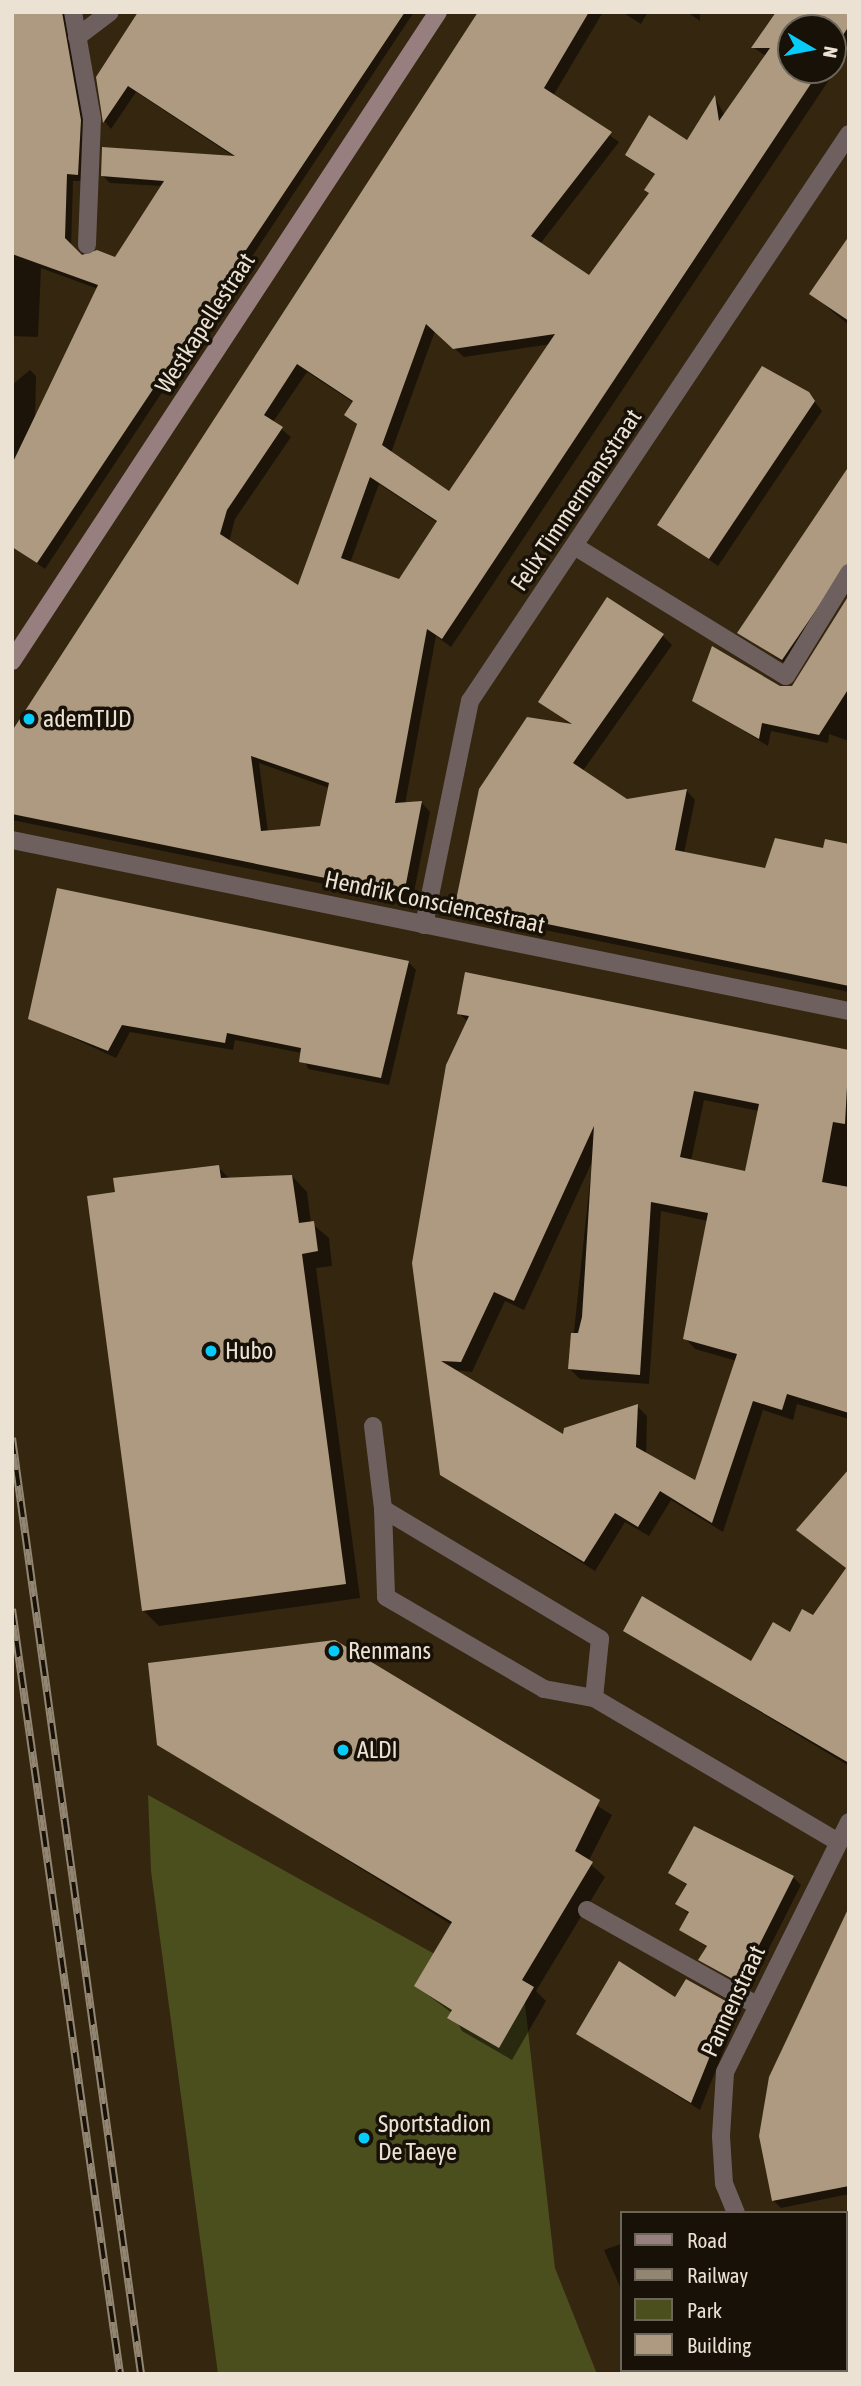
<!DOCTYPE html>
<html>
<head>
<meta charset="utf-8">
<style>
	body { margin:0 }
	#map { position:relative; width:861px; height:2386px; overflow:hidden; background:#35260f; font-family:"Asap Condensed",sans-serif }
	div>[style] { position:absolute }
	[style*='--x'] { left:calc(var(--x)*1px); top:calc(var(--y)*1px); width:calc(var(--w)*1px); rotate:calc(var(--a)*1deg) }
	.green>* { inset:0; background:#4b4e1d }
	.shadow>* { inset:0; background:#0007 }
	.building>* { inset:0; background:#ad9a80 }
	.lane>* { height:18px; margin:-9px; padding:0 9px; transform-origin:9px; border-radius:9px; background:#6f6060 }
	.street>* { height:18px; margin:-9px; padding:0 9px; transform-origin:9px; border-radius:9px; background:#6f6060 }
	.secondary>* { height:18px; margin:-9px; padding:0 9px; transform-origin:9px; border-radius:9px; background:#967f7e }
	.rail>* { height:8px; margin-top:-4px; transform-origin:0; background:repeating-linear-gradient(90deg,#171107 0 16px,#928673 0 32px); box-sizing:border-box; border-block:2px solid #928673 }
	.dots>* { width:19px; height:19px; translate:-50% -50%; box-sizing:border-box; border:4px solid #171107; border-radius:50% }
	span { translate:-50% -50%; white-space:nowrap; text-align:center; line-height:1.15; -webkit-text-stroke:7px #171107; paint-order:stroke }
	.street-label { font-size:24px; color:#ece2d4 }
	.poi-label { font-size:24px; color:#ece2d4 }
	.left { translate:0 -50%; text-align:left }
	.frame { position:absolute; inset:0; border:14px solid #ece2d4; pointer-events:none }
	.legend { position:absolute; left:620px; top:2211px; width:228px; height:161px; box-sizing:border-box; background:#171107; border:2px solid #6c6559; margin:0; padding:9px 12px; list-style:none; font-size:21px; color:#ece2d4 }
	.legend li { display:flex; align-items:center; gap:14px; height:35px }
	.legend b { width:35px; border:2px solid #6c6559 }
	.north { position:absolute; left:777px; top:14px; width:70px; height:70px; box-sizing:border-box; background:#171107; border:2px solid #6c6559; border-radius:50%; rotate:100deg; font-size:19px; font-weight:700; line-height:28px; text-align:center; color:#ece2d4 }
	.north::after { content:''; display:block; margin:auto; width:24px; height:32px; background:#07cbf9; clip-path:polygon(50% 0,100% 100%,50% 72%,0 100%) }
</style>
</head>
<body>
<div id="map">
	<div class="green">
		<i style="clip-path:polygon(148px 1795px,525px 2004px,555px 2268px,597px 2374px,218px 2374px,151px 1871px)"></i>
	</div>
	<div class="shadow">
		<i style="clip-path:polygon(12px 12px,67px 12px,87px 128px,85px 181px,73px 181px,71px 247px,81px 257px,116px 259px,162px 186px,110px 183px,103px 176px,236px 158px,136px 92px,111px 129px,105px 122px,98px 77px,140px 12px,414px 12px,45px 569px,12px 546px,12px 385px,30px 370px,36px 376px,35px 421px,98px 289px,41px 268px,38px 337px,12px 336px)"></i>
		<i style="clip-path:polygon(evenodd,480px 12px,603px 12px,553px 96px,619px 142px,540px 244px,589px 278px,651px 193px,656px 176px,627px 155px,687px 142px,715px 98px,725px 116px,766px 56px,754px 48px,778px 12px,849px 12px,849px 50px,451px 647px,436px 636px,405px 804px,422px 803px,430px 812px,412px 902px,12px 820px,12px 734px,480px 12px,791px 28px,833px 28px,833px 70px,791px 70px,791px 28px,480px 12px,435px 331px,464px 357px,551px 344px,449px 493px,391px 453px,435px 331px,480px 12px,307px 372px,354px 403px,346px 415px,358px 426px,299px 588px,229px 542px,235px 519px,291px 437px,273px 422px,307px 372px,480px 12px,379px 484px,438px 523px,399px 581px,350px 563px,379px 484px,480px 12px,259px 763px,329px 788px,322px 828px,268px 832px,259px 763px)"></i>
		<i style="clip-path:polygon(622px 12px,648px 12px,641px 24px)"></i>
		<i style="clip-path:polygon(687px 12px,700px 12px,700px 21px)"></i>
		<i style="clip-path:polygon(849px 238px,849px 325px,811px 294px)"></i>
		<i style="clip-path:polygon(808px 393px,822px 411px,718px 566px,659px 524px)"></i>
		<i style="clip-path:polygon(849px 468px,849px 575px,792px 668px,740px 633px)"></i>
		<i style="clip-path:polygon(849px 598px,849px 741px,829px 734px,828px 743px,771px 731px,768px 746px,694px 700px,793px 687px)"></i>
		<i style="clip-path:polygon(663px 636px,672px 645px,582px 772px,627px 801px,687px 791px,695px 800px,684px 853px,766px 870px,849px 846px,849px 992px,466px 914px,457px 905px,573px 726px,540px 701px)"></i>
		<i style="clip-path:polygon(408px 962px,416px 970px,389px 1085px,308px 1069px,302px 1053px,235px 1040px,233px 1050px,130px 1032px,116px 1058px,30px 1018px)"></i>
		<i style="clip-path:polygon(evenodd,459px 1013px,849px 1052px,849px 1419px,797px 1404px,793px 1420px,763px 1410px,723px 1532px,671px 1500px,649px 1536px,625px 1522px,595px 1571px,442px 1475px,414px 1263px,468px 1022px,459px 1013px,704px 1100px,759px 1111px,747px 1173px,691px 1161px,704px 1100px,459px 1013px,592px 1162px,570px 1369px,580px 1379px,649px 1384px,661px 1211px,708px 1221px,685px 1338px,695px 1349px,737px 1361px,696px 1482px,646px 1455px,647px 1416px,637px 1406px,565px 1436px,454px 1370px,472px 1372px,505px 1301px,524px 1310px,592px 1162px)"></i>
		<i style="clip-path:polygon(218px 1167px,231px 1180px,292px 1176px,307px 1192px,311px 1223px,329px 1238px,332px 1266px,316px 1268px,360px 1598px,159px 1626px,144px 1611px,116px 1194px)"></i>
		<i style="clip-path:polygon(849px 1473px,849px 1766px,625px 1630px,752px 1664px,813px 1618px,847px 1569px,798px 1530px)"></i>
		<i style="clip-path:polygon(334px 1642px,612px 1815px,588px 1862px,605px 1877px,536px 1991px,546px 2001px,512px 2060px,462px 2031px,452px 2013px,416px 1986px,452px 1925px,159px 1744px)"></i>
		<i style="clip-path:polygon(670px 1872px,793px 1877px,801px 1885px,748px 1990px,701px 1959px,708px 1948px,682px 1929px,690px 1915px,677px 1904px,688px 1886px)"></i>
		<i style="clip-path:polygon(849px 1913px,849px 2194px,781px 2208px,774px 2201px,761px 2136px,781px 2051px)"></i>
		<i style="clip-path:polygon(676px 1999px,730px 2006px,738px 2014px,700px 2110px,578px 2034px)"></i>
		<i style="clip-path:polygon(621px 2244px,621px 2289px,604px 2250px)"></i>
		<i style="clip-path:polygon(849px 2296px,849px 2374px,836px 2374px,845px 2370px)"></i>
		<i style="clip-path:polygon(681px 2370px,766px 2370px,768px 2374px,682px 2374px)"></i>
	</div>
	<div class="building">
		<i style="clip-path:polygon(12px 12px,62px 12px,81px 120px,78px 175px,67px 174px,65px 238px,82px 255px,97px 250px,115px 257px,164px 181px,101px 176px,102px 147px,235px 156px,128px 86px,103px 123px,96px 77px,138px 12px,405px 12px,37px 563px,12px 547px,12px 464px,98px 285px,12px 254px)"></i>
		<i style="clip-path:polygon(evenodd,478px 12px,589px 12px,544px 88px,612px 132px,531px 236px,589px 275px,649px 193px,644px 190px,655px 174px,625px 155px,649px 115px,687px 140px,715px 95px,719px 121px,770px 48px,751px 48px,776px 12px,849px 12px,849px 26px,833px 50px,833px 28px,791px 28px,791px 70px,820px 70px,442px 639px,427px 629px,395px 803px,422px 801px,404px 894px,12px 814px,12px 731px,478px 12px,426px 324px,453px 349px,555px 334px,449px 491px,382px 445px,426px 324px,478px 12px,297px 364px,353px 401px,344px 415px,357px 424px,298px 585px,220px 534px,227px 510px,283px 427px,264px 415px,297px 364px,478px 12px,370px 477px,437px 521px,399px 579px,341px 558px,370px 477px,478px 12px,251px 756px,329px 783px,320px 826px,261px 831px,251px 756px)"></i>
		<i style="clip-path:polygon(849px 236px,849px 321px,809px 294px)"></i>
		<i style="clip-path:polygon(762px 366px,809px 392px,815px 401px,709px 559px,657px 525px)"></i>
		<i style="clip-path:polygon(849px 466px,849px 562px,782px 660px,737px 633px)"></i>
		<i style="clip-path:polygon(849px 595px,849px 688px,819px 735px,762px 723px,759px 739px,692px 701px,712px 646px,780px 686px,792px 686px)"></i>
		<i style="clip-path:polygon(607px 597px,664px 634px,573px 763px,627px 799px,687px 789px,675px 850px,765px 868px,775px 838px,823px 848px,825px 839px,849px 844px,849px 986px,455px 905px,479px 789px,527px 717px,572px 724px,538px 702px)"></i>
		<i style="clip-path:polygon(57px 888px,409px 961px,381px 1078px,299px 1062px,301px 1048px,227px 1033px,225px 1043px,122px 1025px,108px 1051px,28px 1019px)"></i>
		<i style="clip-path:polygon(evenodd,465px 972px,849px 1050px,845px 1124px,833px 1122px,822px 1182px,849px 1187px,849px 1413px,787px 1394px,782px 1410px,753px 1401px,712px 1523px,660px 1491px,638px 1527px,615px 1513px,584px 1562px,440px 1475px,412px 1263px,446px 1065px,469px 1016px,457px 1014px,465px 972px,694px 1091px,759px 1104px,745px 1171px,680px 1157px,694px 1091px,465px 972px,594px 1126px,582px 1317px,578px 1333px,571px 1333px,568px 1369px,640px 1375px,651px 1202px,708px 1213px,683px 1339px,737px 1354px,695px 1480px,636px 1447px,638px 1404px,564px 1428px,563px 1434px,441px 1361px,461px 1362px,494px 1292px,514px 1301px,594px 1126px)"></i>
		<i style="clip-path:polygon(219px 1165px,221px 1178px,292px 1175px,299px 1223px,314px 1221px,318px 1251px,302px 1254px,346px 1584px,142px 1611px,87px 1196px,115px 1192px,113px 1178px)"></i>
		<i style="clip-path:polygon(849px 1469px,849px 1763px,623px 1631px,642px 1596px,751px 1661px,773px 1622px,790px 1632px,802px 1609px,813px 1615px,846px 1568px,796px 1530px)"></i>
		<i style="clip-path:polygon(335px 1640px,600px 1800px,575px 1851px,593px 1862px,522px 1980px,534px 1987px,499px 2048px,447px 2018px,452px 2010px,414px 1986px,452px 1922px,157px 1745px,148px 1663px)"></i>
		<i style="clip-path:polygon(694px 1826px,794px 1876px,740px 1983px,698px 1960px,707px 1946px,679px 1930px,689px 1912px,675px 1904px,687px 1884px,668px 1873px)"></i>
		<i style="clip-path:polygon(849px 1907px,849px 2186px,772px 2201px,759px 2136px,769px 2077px)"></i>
		<i style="clip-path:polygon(619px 1961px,675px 1997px,686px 1979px,731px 2004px,691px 2103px,576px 2034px)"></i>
	</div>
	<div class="lane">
		<i style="--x:73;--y:12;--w:109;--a:79.9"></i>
		<i style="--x:92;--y:119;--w:126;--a:92.3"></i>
		<i style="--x:77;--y:37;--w:41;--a:-37.1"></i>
		<i style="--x:576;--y:547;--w:246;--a:31.6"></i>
		<i style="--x:786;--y:676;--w:121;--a:-58.5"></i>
		<i style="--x:373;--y:1426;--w:84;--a:83.1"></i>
		<i style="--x:383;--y:1509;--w:253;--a:30.9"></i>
		<i style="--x:600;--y:1639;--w:59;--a:95.8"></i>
		<i style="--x:594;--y:1698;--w:283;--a:30.5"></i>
		<i style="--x:383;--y:1509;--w:88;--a:88"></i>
		<i style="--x:386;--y:1597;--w:183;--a:30.2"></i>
		<i style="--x:544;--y:1689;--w:51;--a:10.2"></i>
		<i style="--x:587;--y:1910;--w:194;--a:29.3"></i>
	</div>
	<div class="street">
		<i style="--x:12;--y:840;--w:854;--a:11.55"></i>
		<i style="--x:424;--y:925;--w:229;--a:-78.4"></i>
		<i style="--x:470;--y:701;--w:682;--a:-56.24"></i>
		<i style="--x:736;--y:2213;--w:31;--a:-112"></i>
		<i style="--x:724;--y:2184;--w:48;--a:-93.6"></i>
		<i style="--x:721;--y:2136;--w:64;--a:-86.4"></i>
		<i style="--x:725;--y:2072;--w:279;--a:-63.6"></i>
		<i style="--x:845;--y:2239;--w:4;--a:0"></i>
		<i style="--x:797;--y:2370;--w:4;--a:76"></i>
	</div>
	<div class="secondary">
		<i style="--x:12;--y:661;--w:776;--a:-56.72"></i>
	</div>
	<div class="rail">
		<i style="--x:12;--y:1438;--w:945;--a:82.15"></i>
		<i style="--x:12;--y:1609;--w:773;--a:81.96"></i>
	</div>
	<div class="dots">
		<i style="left:29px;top:719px;background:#07cbf9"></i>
		<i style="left:211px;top:1351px;background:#07cbf9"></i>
		<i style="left:334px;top:1651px;background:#07cbf9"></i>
		<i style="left:343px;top:1750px;background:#07cbf9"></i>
		<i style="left:364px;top:2138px;background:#07cbf9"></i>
	</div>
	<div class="street-label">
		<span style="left:205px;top:323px;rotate:-57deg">Westkapellestraat</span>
		<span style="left:576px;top:500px;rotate:-56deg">Felix Timmermansstraat</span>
		<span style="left:435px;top:902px;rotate:12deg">Hendrik Consciencestraat</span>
		<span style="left:733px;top:2001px;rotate:-65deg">Pannenstraat</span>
	</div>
	<div class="poi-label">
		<span class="left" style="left:43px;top:719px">ademTIJD</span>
		<span class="left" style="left:225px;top:1351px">Hubo</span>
		<span class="left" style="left:348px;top:1651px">Renmans</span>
		<span class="left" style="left:357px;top:1750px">ALDI</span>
		<span class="left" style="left:378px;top:2138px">Sportstadion<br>De Taeye</span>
	</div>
	<div class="frame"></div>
	<ul class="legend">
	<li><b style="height:9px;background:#967f7e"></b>Road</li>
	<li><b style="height:9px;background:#928673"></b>Railway</li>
	<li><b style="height:19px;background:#4b4e1d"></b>Park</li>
	<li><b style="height:19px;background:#ad9a80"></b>Building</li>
	</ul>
	<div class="north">N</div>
</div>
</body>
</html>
